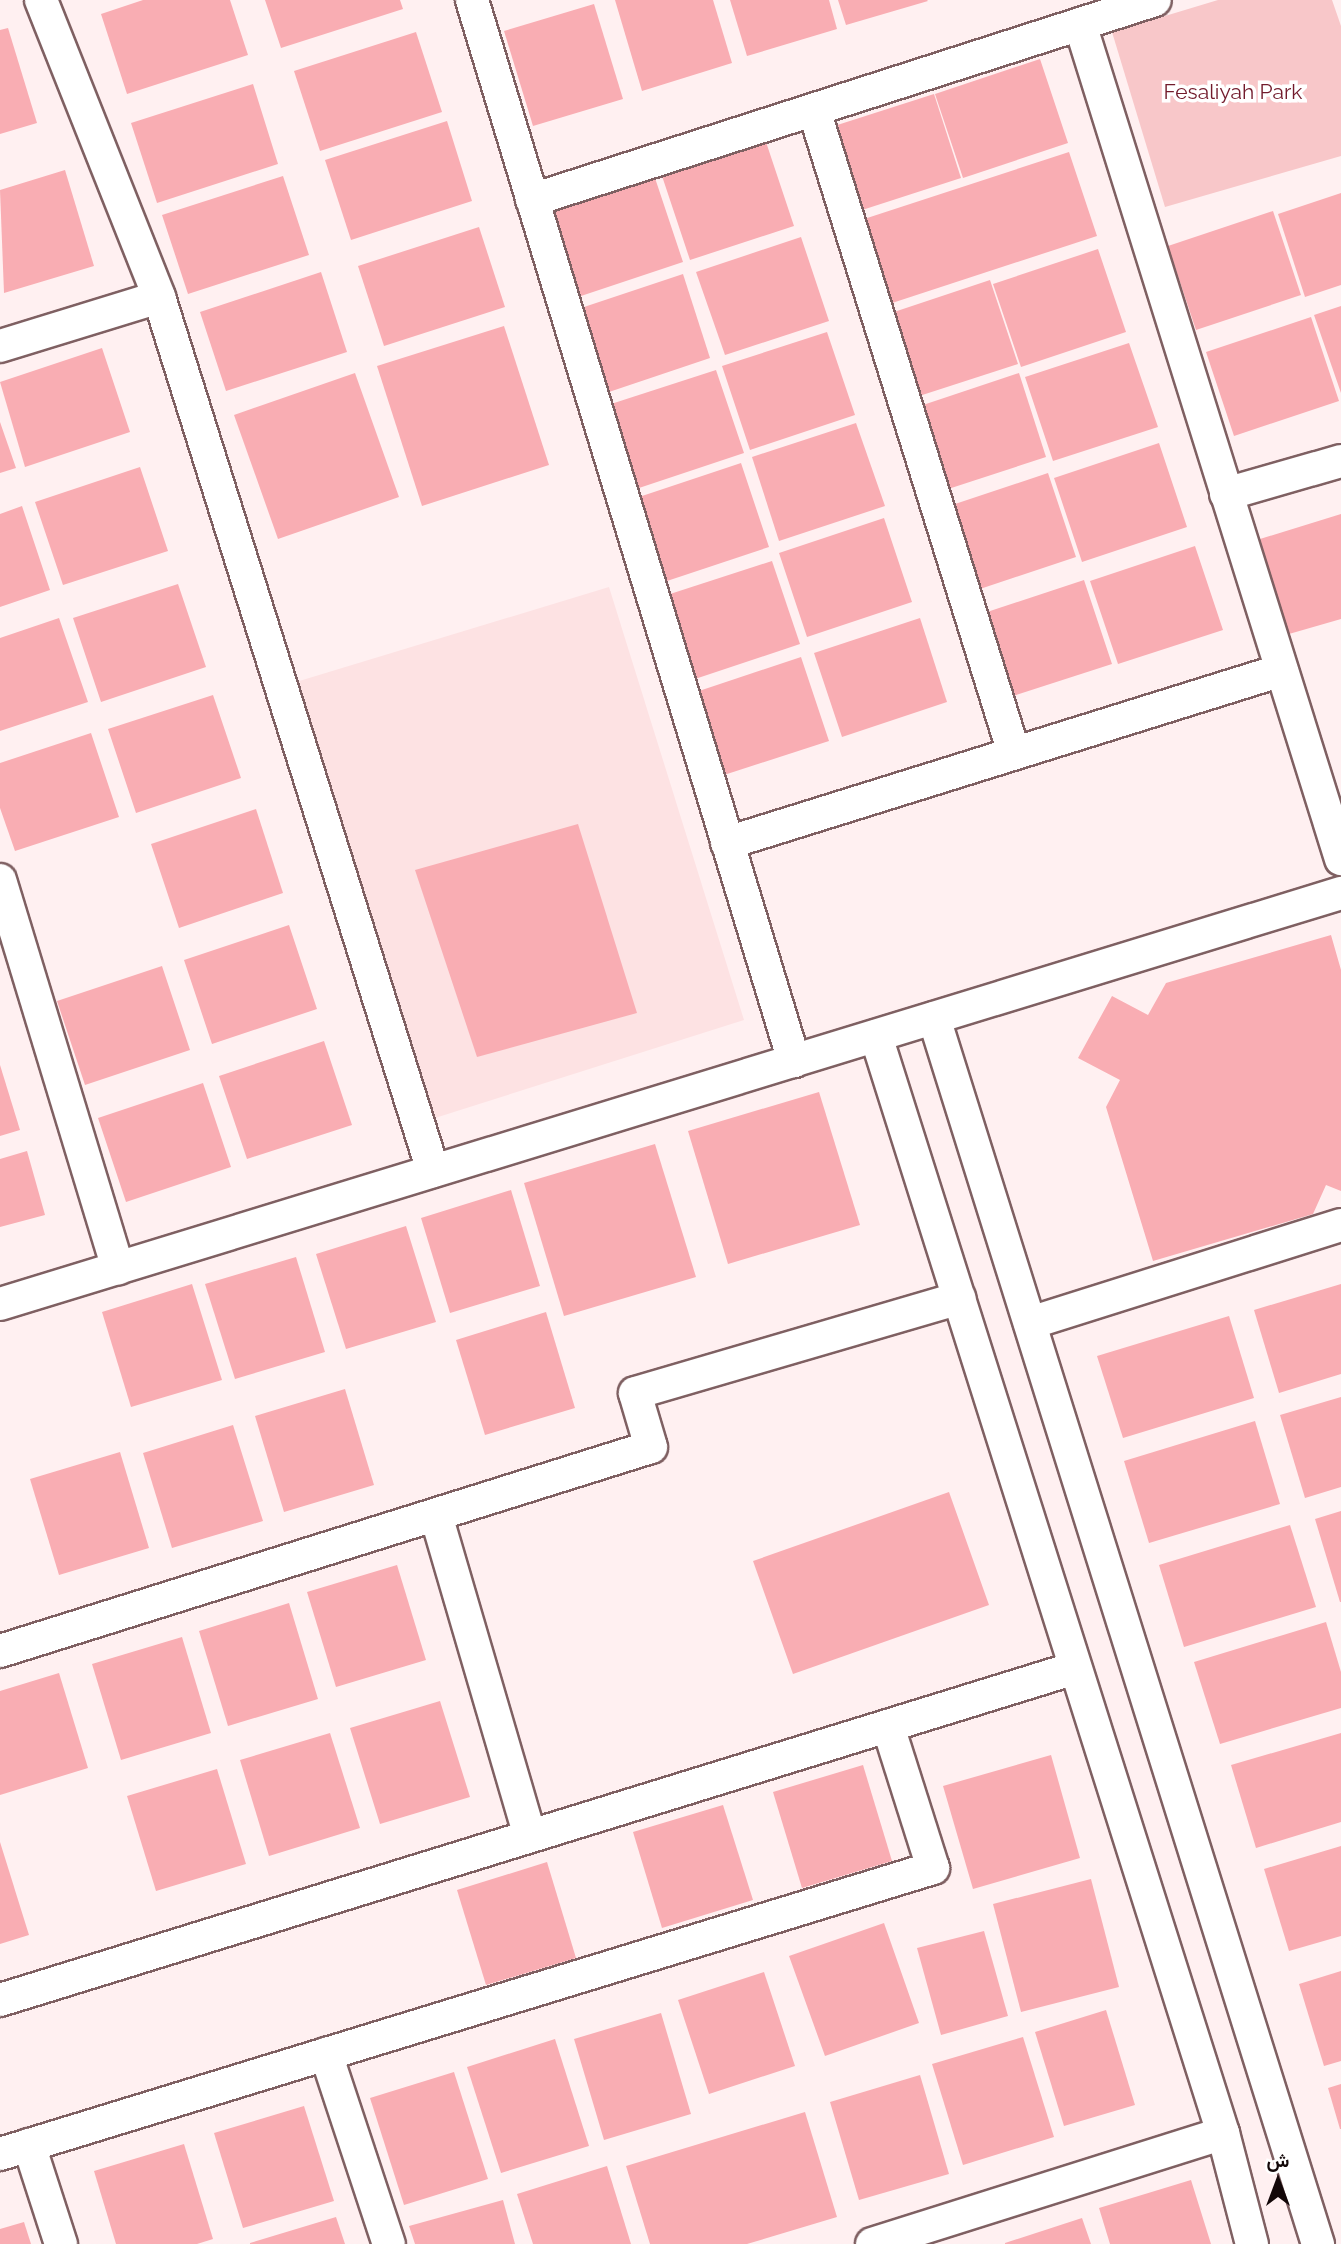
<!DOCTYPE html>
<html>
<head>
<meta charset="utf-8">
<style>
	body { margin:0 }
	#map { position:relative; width:1341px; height:2244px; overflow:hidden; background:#fff0f1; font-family:Raleway,Vazirmatn,sans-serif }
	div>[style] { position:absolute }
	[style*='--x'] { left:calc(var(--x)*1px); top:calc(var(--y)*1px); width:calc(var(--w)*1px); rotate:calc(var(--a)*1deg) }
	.built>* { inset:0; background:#fde2e3 }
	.green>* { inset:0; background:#f8c7c9 }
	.building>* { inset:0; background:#f9adb3 }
	.roads { filter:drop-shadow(2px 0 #7f6062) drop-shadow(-2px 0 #7f6062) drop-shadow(0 2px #7f6062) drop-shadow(0 -2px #7f6062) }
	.minor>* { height:32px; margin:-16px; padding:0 16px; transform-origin:16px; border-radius:16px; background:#fff }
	span { translate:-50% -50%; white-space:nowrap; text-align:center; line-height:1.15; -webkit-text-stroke:7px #fff; paint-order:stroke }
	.park-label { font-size:21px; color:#721b2c }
	.north { position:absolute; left:1243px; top:2146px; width:70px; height:70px; -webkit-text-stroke:5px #fff; paint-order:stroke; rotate:0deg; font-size:19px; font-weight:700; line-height:28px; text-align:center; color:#130809 }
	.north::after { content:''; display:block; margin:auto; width:24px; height:32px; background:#130809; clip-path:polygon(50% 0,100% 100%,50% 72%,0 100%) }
</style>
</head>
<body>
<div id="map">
	<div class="built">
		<i style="clip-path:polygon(609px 587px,744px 1020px,435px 1118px,296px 682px)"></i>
	</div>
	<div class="green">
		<i style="clip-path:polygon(1218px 0,1332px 0,1341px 26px,1341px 156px,1165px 207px,1112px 32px)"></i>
	</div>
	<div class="building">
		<i style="clip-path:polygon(143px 0,230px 0,248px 55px,127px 94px,101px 14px)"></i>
		<i style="clip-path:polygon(265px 0,400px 0,403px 9px,281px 48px)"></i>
		<i style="clip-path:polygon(615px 0,713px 0,732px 63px,642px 91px)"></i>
		<i style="clip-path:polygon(730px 0,829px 0,837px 29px,747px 56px)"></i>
		<i style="clip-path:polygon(838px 0,927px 0,928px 1px,846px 25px)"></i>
		<i style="clip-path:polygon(594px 4px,623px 99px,533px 126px,504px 31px)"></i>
		<i style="clip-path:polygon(8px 28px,37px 123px,0 134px,0 30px)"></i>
		<i style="clip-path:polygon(416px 32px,442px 112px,320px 151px,294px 71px)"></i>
		<i style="clip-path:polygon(1040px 59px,1068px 143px,963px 178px,935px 94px)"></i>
		<i style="clip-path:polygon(253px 84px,278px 164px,157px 203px,131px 123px)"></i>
		<i style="clip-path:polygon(934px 94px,961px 178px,856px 212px,828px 128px)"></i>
		<i style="clip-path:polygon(447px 121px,472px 201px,351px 240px,325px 160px)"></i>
		<i style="clip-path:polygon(766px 142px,794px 226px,690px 260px,662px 176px)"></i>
		<i style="clip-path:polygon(1069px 152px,1097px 236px,886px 305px,858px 221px)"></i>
		<i style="clip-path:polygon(65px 170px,94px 266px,4px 293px,0 190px)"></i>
		<i style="clip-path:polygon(283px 176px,309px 255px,188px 294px,162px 215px)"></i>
		<i style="clip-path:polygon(655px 178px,683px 262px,578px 297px,550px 213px)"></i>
		<i style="clip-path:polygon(1341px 193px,1341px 285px,1305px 297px,1278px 214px)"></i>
		<i style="clip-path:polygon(1273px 211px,1301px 295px,1196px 330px,1168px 246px)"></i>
		<i style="clip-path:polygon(479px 227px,505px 307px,384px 346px,358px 266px)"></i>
		<i style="clip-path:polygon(801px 237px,829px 321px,725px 355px,696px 272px)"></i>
		<i style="clip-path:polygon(1098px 249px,1126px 332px,1021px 367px,993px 284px)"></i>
		<i style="clip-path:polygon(321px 272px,347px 352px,226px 391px,200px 312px)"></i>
		<i style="clip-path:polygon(683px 274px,710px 358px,606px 393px,578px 309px)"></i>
		<i style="clip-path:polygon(990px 280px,1018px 364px,913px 398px,885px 315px)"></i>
		<i style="clip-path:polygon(1341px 306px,1341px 393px,1314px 315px)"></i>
		<i style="clip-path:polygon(1311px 317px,1339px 401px,1234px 436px,1206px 352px)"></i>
		<i style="clip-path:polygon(504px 326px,549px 465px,422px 506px,377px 366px)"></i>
		<i style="clip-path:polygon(827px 332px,855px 415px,750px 450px,722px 366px)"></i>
		<i style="clip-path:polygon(1129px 343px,1158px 427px,1053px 461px,1025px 377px)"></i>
		<i style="clip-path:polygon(102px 348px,130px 432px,25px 467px,0 382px)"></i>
		<i style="clip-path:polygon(716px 370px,744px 453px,639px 488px,611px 404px)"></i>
		<i style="clip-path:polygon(355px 373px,399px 497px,278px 539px,234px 415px)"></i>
		<i style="clip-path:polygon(1019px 373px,1046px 457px,942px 491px,914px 408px)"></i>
		<i style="clip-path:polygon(0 422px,16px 468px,0 473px)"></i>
		<i style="clip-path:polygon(856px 423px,885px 506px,779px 541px,752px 457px)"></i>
		<i style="clip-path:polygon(1159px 443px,1187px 527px,1082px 562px,1054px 478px)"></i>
		<i style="clip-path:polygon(741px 463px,769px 547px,664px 582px,636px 498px)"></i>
		<i style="clip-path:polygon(140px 467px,168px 551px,63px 585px,35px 502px)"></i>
		<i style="clip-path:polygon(1048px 473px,1076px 557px,971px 592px,943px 508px)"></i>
		<i style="clip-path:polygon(22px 506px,50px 590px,0 607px,0 514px)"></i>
		<i style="clip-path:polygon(1341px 514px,1341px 619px,1289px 634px,1260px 539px)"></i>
		<i style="clip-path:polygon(884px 518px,912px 602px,807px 637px,779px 553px)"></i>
		<i style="clip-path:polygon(1195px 546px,1223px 630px,1118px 664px,1090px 581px)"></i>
		<i style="clip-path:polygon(772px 561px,800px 644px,695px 679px,667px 595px)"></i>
		<i style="clip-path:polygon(1084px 580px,1112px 664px,1007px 698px,978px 615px)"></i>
		<i style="clip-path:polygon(178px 584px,206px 667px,101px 702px,73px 618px)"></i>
		<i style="clip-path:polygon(59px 618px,88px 702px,0 731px,0 638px)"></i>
		<i style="clip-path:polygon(920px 618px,947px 702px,842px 737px,814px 653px)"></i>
		<i style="clip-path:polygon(801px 657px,829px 741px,724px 775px,696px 692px)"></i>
		<i style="clip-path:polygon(213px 695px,241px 778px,136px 813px,108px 729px)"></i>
		<i style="clip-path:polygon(91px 733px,119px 817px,15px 851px,0 808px,0 763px)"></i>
		<i style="clip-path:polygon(256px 809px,283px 893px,179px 928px,151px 844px)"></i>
		<i style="clip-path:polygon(578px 824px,637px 1013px,477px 1057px,415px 870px)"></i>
		<i style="clip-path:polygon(289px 925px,317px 1009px,212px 1044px,184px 960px)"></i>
		<i style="clip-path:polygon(1331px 935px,1341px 970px,1341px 1191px,1326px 1185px,1313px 1214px,1153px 1261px,1106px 1107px,1120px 1080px,1078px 1058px,1112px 996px,1148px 1015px,1166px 983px)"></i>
		<i style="clip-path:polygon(162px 966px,190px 1050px,85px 1085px,57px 1001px)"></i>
		<i style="clip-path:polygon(324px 1041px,352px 1125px,247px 1159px,219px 1076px)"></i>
		<i style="clip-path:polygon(0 1065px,20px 1130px,0 1136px)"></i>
		<i style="clip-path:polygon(203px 1083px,231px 1167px,126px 1202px,98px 1118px)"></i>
		<i style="clip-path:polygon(819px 1092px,860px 1225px,728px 1264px,688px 1131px)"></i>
		<i style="clip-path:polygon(655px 1144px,696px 1277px,564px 1316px,524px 1183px)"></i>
		<i style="clip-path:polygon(27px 1151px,45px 1215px,0 1227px,0 1159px)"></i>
		<i style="clip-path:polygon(511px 1190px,540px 1286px,450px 1313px,421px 1218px)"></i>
		<i style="clip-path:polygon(406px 1226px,436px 1322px,346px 1349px,316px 1254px)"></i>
		<i style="clip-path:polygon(296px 1257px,325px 1352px,235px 1379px,205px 1284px)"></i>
		<i style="clip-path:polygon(192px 1284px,222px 1380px,131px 1407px,102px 1312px)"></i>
		<i style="clip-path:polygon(1341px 1284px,1341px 1374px,1279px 1393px,1254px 1310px)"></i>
		<i style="clip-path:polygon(546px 1312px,575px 1408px,485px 1435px,456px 1340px)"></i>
		<i style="clip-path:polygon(1229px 1316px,1254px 1398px,1123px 1438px,1097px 1356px)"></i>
		<i style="clip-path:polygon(345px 1389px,374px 1485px,284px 1512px,255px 1416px)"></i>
		<i style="clip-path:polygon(1341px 1397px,1341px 1487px,1305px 1498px,1280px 1415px)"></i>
		<i style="clip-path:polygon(1255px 1421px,1280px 1504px,1149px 1543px,1124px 1461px)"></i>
		<i style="clip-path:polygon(233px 1425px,263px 1521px,172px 1548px,143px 1453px)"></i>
		<i style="clip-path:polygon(120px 1452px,149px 1548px,59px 1575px,30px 1479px)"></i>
		<i style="clip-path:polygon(949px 1492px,989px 1605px,793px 1674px,753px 1561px)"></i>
		<i style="clip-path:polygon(1341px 1511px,1341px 1602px,1340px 1602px,1315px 1519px)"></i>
		<i style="clip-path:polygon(1290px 1525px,1316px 1607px,1184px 1647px,1159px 1565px)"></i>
		<i style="clip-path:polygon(397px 1565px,426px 1660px,336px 1687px,307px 1592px)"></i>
		<i style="clip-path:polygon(289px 1603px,318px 1699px,228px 1726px,199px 1631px)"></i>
		<i style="clip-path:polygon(1326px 1622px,1341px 1672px,1341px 1708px,1220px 1744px,1194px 1662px)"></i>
		<i style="clip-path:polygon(182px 1637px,211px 1733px,121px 1760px,92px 1664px)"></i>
		<i style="clip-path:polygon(59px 1673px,88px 1768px,0 1795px,0 1691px)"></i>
		<i style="clip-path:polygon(440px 1701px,470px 1797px,380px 1824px,350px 1728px)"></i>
		<i style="clip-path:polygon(330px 1733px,360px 1828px,269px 1856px,240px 1760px)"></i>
		<i style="clip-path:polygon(1341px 1733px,1341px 1822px,1256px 1848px,1231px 1765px)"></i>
		<i style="clip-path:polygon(1051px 1755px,1080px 1858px,973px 1889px,943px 1786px)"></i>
		<i style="clip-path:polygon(863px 1765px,892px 1861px,802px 1888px,773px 1792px)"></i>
		<i style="clip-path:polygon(217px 1769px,246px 1864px,156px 1891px,127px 1796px)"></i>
		<i style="clip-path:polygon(723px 1805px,753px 1900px,662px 1928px,633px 1832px)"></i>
		<i style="clip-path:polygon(0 1842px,29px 1935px,0 1944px)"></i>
		<i style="clip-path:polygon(1341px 1846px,1341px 1936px,1289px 1951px,1264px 1869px)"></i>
		<i style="clip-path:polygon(547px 1862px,576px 1958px,486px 1985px,457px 1890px)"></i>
		<i style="clip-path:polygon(1091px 1879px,1119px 1987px,1021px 2012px,993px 1904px)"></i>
		<i style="clip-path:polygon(884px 1923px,919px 2023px,825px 2056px,789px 1956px)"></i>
		<i style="clip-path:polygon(984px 1931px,1008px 2016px,941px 2035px,917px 1948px)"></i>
		<i style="clip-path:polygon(1341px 1971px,1341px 2061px,1324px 2066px,1299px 1984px)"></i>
		<i style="clip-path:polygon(764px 1972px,795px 2066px,709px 2094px,678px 2000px)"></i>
		<i style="clip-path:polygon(1106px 2010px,1135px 2105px,1064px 2126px,1035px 2032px)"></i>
		<i style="clip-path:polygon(661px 2013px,691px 2114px,604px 2140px,574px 2039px)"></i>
		<i style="clip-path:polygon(1023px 2037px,1054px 2137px,963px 2165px,932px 2064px)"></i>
		<i style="clip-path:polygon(555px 2039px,589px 2146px,501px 2173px,467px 2067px)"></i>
		<i style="clip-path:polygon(454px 2072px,488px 2179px,404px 2205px,370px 2098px)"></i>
		<i style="clip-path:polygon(920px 2075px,949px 2174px,859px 2200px,830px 2102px)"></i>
		<i style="clip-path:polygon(1341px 2084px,1341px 2129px,1340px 2129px,1328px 2088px)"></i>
		<i style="clip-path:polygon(304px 2106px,334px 2201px,243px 2228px,214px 2133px)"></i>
		<i style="clip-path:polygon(805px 2112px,837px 2217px,747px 2244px,650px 2244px,626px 2166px)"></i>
		<i style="clip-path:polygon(184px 2144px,213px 2239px,197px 2244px,116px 2244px,94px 2171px)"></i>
		<i style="clip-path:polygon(607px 2166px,631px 2244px,533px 2244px,517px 2194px)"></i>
		<i style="clip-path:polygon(1191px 2180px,1211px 2244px,1110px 2244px,1099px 2208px)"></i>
		<i style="clip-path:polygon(503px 2200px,515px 2244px,415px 2244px,409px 2226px)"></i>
		<i style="clip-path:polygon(336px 2217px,345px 2244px,250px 2244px,250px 2243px)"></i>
		<i style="clip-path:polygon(1082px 2218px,1091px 2244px,1005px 2244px,1005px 2243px)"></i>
		<i style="clip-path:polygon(24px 2222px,31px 2244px,0 2244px,0 2229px)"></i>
	</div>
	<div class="roads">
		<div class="minor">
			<i style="--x:41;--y:0;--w:320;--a:68.3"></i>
			<i style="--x:159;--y:297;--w:916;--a:72.59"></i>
			<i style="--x:472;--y:0;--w:1109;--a:73.12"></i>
			<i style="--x:1080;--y:24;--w:875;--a:72.64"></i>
			<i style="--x:814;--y:110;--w:670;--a:72.73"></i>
			<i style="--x:532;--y:200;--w:654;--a:-17.8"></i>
			<i style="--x:0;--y:346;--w:166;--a:-17.1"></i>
			<i style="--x:1226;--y:494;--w:120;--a:-16"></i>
			<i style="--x:727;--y:843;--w:581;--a:-17.31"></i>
			<i style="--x:0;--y:880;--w:406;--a:73.1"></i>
			<i style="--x:934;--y:1018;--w:1285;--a:72.61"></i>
			<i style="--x:876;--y:1036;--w:1151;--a:72.45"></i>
			<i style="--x:1223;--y:2133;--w:115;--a:75.4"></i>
			<i style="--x:0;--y:1304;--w:1403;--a:-17.04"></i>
			<i style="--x:1030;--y:1323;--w:326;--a:-17.5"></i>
			<i style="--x:436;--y:1515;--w:334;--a:73.7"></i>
			<i style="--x:0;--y:1651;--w:682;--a:-17.4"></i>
			<i style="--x:651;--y:1447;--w:56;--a:-106.5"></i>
			<i style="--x:635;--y:1393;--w:338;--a:-16.3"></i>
			<i style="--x:0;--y:2000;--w:1125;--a:-17.16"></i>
			<i style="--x:326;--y:2054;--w:200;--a:71.7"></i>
			<i style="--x:29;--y:2145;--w:104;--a:72.1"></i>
			<i style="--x:0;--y:2154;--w:976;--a:-17.04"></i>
			<i style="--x:933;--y:1868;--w:149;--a:-107.6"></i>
			<i style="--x:872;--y:2244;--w:368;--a:-17.5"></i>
		</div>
	</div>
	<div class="park-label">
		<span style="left:1233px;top:92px">Fesaliyah Park</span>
	</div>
	<div class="north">ش</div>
</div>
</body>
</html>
